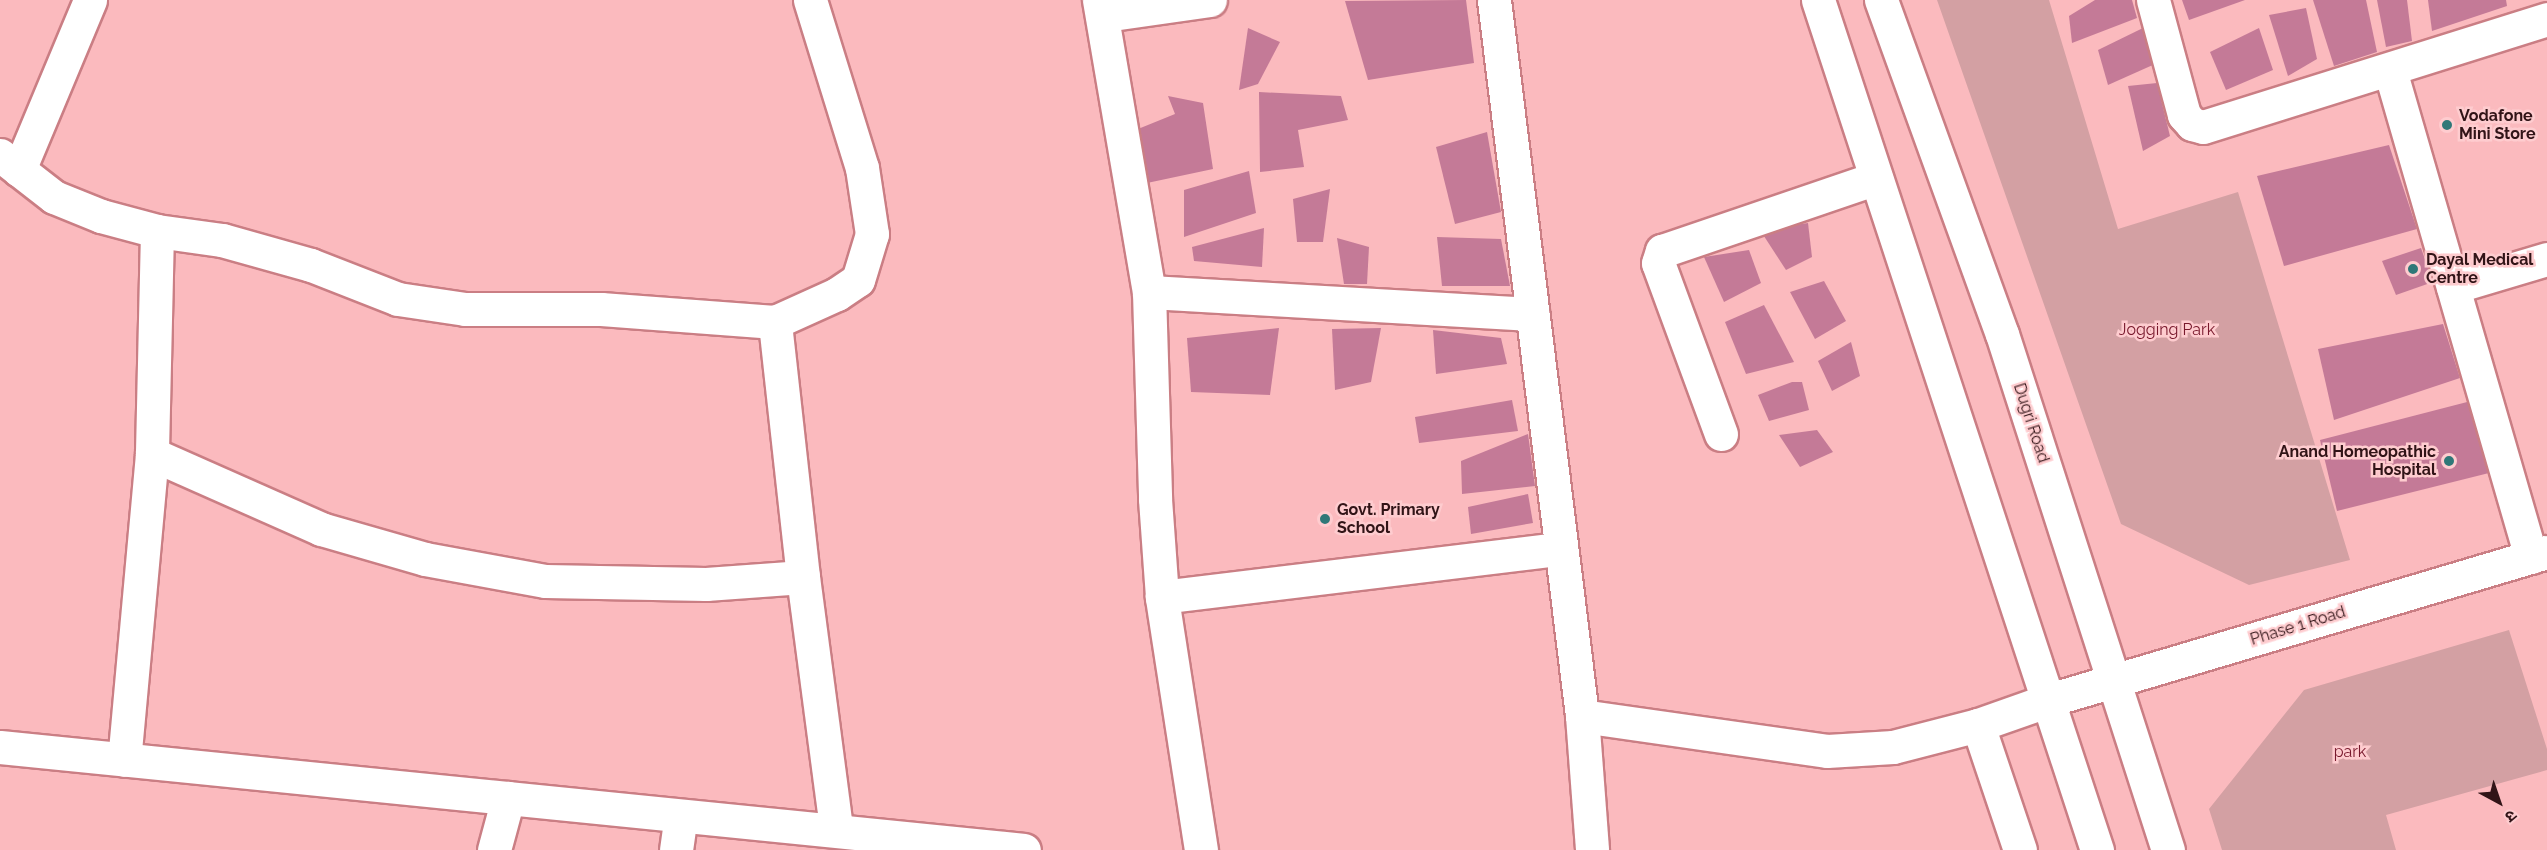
<!DOCTYPE html>
<html>
<head>
<meta charset="utf-8">
<style>
	body { margin:0 }
	#map { position:relative; width:2547px; height:850px; overflow:hidden; background:#fbbabe; font-family:Raleway,"Noto Sans Devanagari",sans-serif }
	div>[style] { position:absolute }
	[style*='--x'] { left:calc(var(--x)*1px); top:calc(var(--y)*1px); width:calc(var(--w)*1px); rotate:calc(var(--a)*1deg) }
	.green>* { inset:0; background:#d3a0a3 }
	.building>* { inset:0; background:#c47a97 }
	.roads { filter:drop-shadow(2px 0 #ca7e84) drop-shadow(-2px 0 #ca7e84) drop-shadow(0 2px #ca7e84) drop-shadow(0 -2px #ca7e84) }
	.street>* { height:33px; margin:-16.5px; padding:0 16.5px; transform-origin:16.5px; border-radius:16.5px; background:#fff }
	.secondary>* { height:33px; margin:-16.5px; padding:0 16.5px; transform-origin:16.5px; border-radius:16.5px; background:#fff }
	.dots>* { width:16px; height:16px; translate:-50% -50%; box-sizing:border-box; border:3px solid #fecccf; border-radius:50% }
	span { translate:-50% -50%; white-space:nowrap; text-align:center; line-height:1.15; -webkit-text-stroke:5px #fecccf; paint-order:stroke }
	.poi-label { font-size:16px; color:#311417; font-weight:700 }
	.left { translate:0 -50%; text-align:left }
	.right { translate:-100% -50%; text-align:right }
	.park-label { font-size:16px; color:#78182c }
	.street-label { font-size:16px; color:#311417 }
	.north { position:absolute; left:2469px; top:772px; width:60px; height:60px; -webkit-text-stroke:4px #fecccf; paint-order:stroke; rotate:140deg; font-size:16px; font-weight:700; line-height:24px; text-align:center; color:#311417 }
	.north::after { content:''; display:block; margin:auto; width:21px; height:27px; background:#311417; clip-path:polygon(50% 0,100% 100%,50% 72%,0 100%) }
</style>
</head>
<body>
<div id="map">
	<div class="green">
		<i style="clip-path:polygon(1937px 0,2049px 0,2118px 229px,2238px 192px,2350px 560px,2249px 585px,2121px 524px)"></i>
		<i style="clip-path:polygon(2509px 630px,2547px 749px,2547px 770px,2386px 815px,2396px 850px,2222px 850px,2209px 809px,2304px 690px)"></i>
	</div>
	<div class="building">
		<i style="clip-path:polygon(1466px 0,1474px 63px,1368px 80px,1345px 1px)"></i>
		<i style="clip-path:polygon(2095px 0,2132px 0,2137px 18px,2072px 43px,2069px 16px)"></i>
		<i style="clip-path:polygon(2182px 0,2245px 0,2189px 20px)"></i>
		<i style="clip-path:polygon(2313px 0,2366px 0,2377px 52px,2334px 66px)"></i>
		<i style="clip-path:polygon(2377px 0,2407px 0,2412px 41px,2386px 47px)"></i>
		<i style="clip-path:polygon(2428px 0,2506px 0,2507px 6px,2432px 31px)"></i>
		<i style="clip-path:polygon(2306px 8px,2317px 59px,2288px 76px,2269px 15px)"></i>
		<i style="clip-path:polygon(2145px 27px,2155px 64px,2108px 85px,2098px 50px)"></i>
		<i style="clip-path:polygon(1248px 28px,1280px 42px,1258px 84px,1239px 90px)"></i>
		<i style="clip-path:polygon(2259px 28px,2273px 70px,2226px 90px,2210px 52px)"></i>
		<i style="clip-path:polygon(2157px 83px,2170px 136px,2143px 151px,2128px 86px)"></i>
		<i style="clip-path:polygon(1259px 92px,1341px 96px,1348px 120px,1298px 130px,1304px 167px,1260px 172px)"></i>
		<i style="clip-path:polygon(1168px 96px,1203px 103px,1213px 169px,1147px 183px,1138px 129px,1175px 114px)"></i>
		<i style="clip-path:polygon(1487px 132px,1501px 212px,1455px 224px,1436px 147px)"></i>
		<i style="clip-path:polygon(2389px 145px,2417px 229px,2284px 266px,2257px 176px)"></i>
		<i style="clip-path:polygon(1249px 171px,1256px 213px,1184px 237px,1184px 190px)"></i>
		<i style="clip-path:polygon(1330px 189px,1323px 242px,1297px 242px,1293px 199px)"></i>
		<i style="clip-path:polygon(1808px 223px,1812px 257px,1786px 270px,1760px 230px)"></i>
		<i style="clip-path:polygon(1264px 228px,1262px 267px,1194px 261px,1192px 247px)"></i>
		<i style="clip-path:polygon(1437px 237px,1501px 239px,1510px 286px,1442px 286px)"></i>
		<i style="clip-path:polygon(1337px 238px,1369px 247px,1367px 284px,1344px 284px)"></i>
		<i style="clip-path:polygon(2421px 248px,2433px 282px,2396px 295px,2382px 261px)"></i>
		<i style="clip-path:polygon(1749px 250px,1761px 283px,1724px 302px,1704px 257px)"></i>
		<i style="clip-path:polygon(1824px 281px,1846px 321px,1815px 339px,1790px 292px)"></i>
		<i style="clip-path:polygon(1764px 305px,1794px 362px,1746px 374px,1725px 322px)"></i>
		<i style="clip-path:polygon(2443px 324px,2460px 378px,2334px 420px,2318px 349px)"></i>
		<i style="clip-path:polygon(1279px 328px,1270px 395px,1191px 392px,1187px 338px)"></i>
		<i style="clip-path:polygon(1381px 328px,1371px 382px,1335px 390px,1332px 329px)"></i>
		<i style="clip-path:polygon(1433px 330px,1501px 338px,1507px 364px,1436px 374px)"></i>
		<i style="clip-path:polygon(1851px 342px,1860px 376px,1832px 391px,1818px 361px)"></i>
		<i style="clip-path:polygon(1792px 382px,1802px 382px,1809px 410px,1769px 421px,1758px 395px)"></i>
		<i style="clip-path:polygon(1512px 400px,1518px 431px,1419px 443px,1415px 417px)"></i>
		<i style="clip-path:polygon(2471px 401px,2489px 473px,2337px 511px,2320px 440px)"></i>
		<i style="clip-path:polygon(1817px 430px,1833px 452px,1800px 467px,1779px 435px)"></i>
		<i style="clip-path:polygon(1528px 434px,1535px 486px,1462px 494px,1461px 461px)"></i>
		<i style="clip-path:polygon(1528px 494px,1533px 523px,1471px 534px,1468px 507px)"></i>
	</div>
	<div class="roads">
		<div class="street">
			<i style="--x:1099;--y:0;--w:296;--a:80.3"></i>
			<i style="--x:1149;--y:292;--w:384;--a:3.3"></i>
			<i style="--x:1494;--y:0;--w:721;--a:82.99"></i>
			<i style="--x:1582;--y:716;--w:134;--a:85.7"></i>
			<i style="--x:2153;--y:0;--w:119;--a:74.9"></i>
			<i style="--x:2184;--y:115;--w:12;--a:48"></i>
			<i style="--x:2192;--y:124;--w:11;--a:15"></i>
			<i style="--x:2203;--y:127;--w:361;--a:-17.4"></i>
			<i style="--x:1104;--y:15;--w:107;--a:-8.1"></i>
			<i style="--x:2390;--y:70;--w:507;--a:73.85"></i>
			<i style="--x:0;--y:155;--w:68;--a:37.9"></i>
			<i style="--x:54;--y:197;--w:51;--a:22"></i>
			<i style="--x:101;--y:216;--w:58;--a:15"></i>
			<i style="--x:157;--y:231;--w:223;--a:91.3"></i>
			<i style="--x:152;--y:454;--w:307;--a:95.2"></i>
			<i style="--x:19;--y:170;--w:184;--a:-67.3"></i>
			<i style="--x:157;--y:231;--w:66;--a:7.9"></i>
			<i style="--x:222;--y:240;--w:92;--a:15.7"></i>
			<i style="--x:311;--y:265;--w:93;--a:21.3"></i>
			<i style="--x:398;--y:299;--w:68;--a:8.5"></i>
			<i style="--x:465;--y:309;--w:136;--a:0"></i>
			<i style="--x:601;--y:309;--w:174;--a:4.3"></i>
			<i style="--x:775;--y:322;--w:68;--a:-24.3"></i>
			<i style="--x:837;--y:294;--w:25;--a:-34"></i>
			<i style="--x:858;--y:280;--w:48;--a:-73.1"></i>
			<i style="--x:872;--y:234;--w:67;--a:-98.6"></i>
			<i style="--x:862;--y:168;--w:176;--a:-107.2"></i>
			<i style="--x:2453;--y:287;--w:98;--a:-16.6"></i>
			<i style="--x:1149;--y:292;--w:207;--a:88.3"></i>
			<i style="--x:1155;--y:499;--w:98;--a:85.9"></i>
			<i style="--x:1721;--y:434;--w:182;--a:-110.2"></i>
			<i style="--x:1658;--y:263;--w:13;--a:-72"></i>
			<i style="--x:1662;--y:251;--w:226;--a:-18.8"></i>
			<i style="--x:152;--y:454;--w:185;--a:23.9"></i>
			<i style="--x:321;--y:529;--w:108;--a:16.1"></i>
			<i style="--x:425;--y:559;--w:122;--a:10.4"></i>
			<i style="--x:545;--y:581;--w:161;--a:1.1"></i>
			<i style="--x:706;--y:584;--w:97;--a:-4.1"></i>
			<i style="--x:803;--y:577;--w:257;--a:-96.3"></i>
			<i style="--x:803;--y:577;--w:254;--a:82.5"></i>
			<i style="--x:1582;--y:716;--w:247;--a:8.1"></i>
			<i style="--x:1827;--y:751;--w:66;--a:-3.5"></i>
			<i style="--x:1893;--y:747;--w:88;--a:-14.5"></i>
			<i style="--x:0;--y:747;--w:1029;--a:5.74"></i>
			<i style="--x:494;--y:850;--w:54;--a:-74.9"></i>
			<i style="--x:676;--y:850;--w:34;--a:-82"></i>
			<i style="--x:1201;--y:850;--w:256;--a:-98.8"></i>
			<i style="--x:1162;--y:597;--w:402;--a:-6.9"></i>
			<i style="--x:2020;--y:850;--w:132;--a:-108.6"></i>
			<i style="--x:1978;--y:725;--w:75;--a:-19.4"></i>
			<i style="--x:2049;--y:700;--w:520;--a:-16.55"></i>
		</div>
		<div class="secondary">
			<i style="--x:1818;--y:0;--w:895;--a:71.83"></i>
			<i style="--x:1881;--y:0;--w:355;--a:70.1"></i>
			<i style="--x:2002;--y:334;--w:542;--a:72.17"></i>
		</div>
	</div>
	<div class="dots">
		<i style="left:2447px;top:125px;background:#2f7878"></i>
		<i style="left:2413px;top:269px;background:#2f7878"></i>
		<i style="left:2449px;top:461px;background:#2f7878"></i>
		<i style="left:1325px;top:519px;background:#2f7878"></i>
	</div>
	<div class="poi-label">
		<span class="left" style="left:2459px;top:125px">Vodafone<br>Mini Store</span>
		<span class="left" style="left:2426px;top:269px">Dayal Medical<br>Centre</span>
		<span class="right" style="left:2436px;top:461px">Anand Homeopathic<br>Hospital</span>
		<span class="left" style="left:1337px;top:519px">Govt. Primary<br>School</span>
	</div>
	<div class="park-label">
		<span style="left:2167px;top:330px">Jogging Park</span>
		<span style="left:2350px;top:752px">park</span>
	</div>
	<div class="street-label">
		<span style="left:2031px;top:423px;rotate:72deg">Dugri Road</span>
		<span style="left:2298px;top:626px;rotate:-17deg">Phase 1 Road</span>
	</div>
	<div class="north">उ</div>
</div>
</body>
</html>
